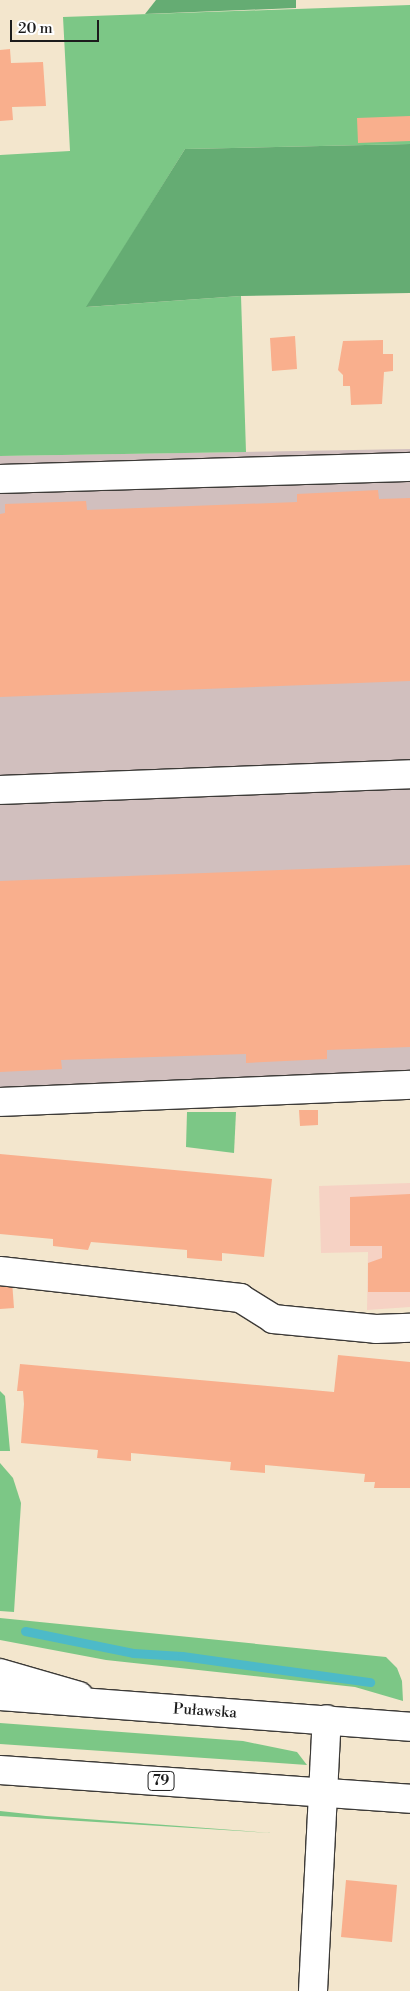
<!DOCTYPE html>
<html>
<head>
<meta charset="utf-8">
<style>
	body { margin:0 }
	#map { position:relative; width:410px; height:1991px; overflow:hidden; background:#f3e6cd; font-family:"Libre Bodoni",serif }
	div>[style] { position:absolute }
	[style*='--x'] { left:calc(var(--x)*1px); top:calc(var(--y)*1px); width:calc(var(--w)*1px); rotate:calc(var(--a)*1deg) }
	.built>* { inset:0; background:#f6d2c4 }
	.industrial>* { inset:0; background:#d1bfbe }
	.green>* { inset:0; background:#7cc786 }
	.forest>* { inset:0; background:#65ac73 }
	.stream>* { height:9px; margin:-4.5px; padding:0 4.5px; transform-origin:4.5px; border-radius:4.5px; background:#4dbac8 }
	.building>* { inset:0; background:#f9af8d }
	.roads { filter:drop-shadow(1px 0 #3c3a37) drop-shadow(-1px 0 #3c3a37) drop-shadow(0 1px #3c3a37) drop-shadow(0 -1px #3c3a37) }
	.minor>* { height:28px; margin:-14px; padding:0 14px; transform-origin:14px; border-radius:14px; background:#fff }
	.major>* { height:28px; margin:-14px; padding:0 14px; transform-origin:14px; border-radius:14px; background:#fff }
	span { translate:-50% -50%; white-space:nowrap; text-align:center; line-height:1.15; -webkit-text-stroke:4px #fff; paint-order:stroke }
	.shield-label span { padding:1px 4px; background:#fff; border:1px solid; border-radius:4px; -webkit-text-stroke-width:0 }
	.shield-label { font-size:14px; color:#1c1c1c; font-weight:700 }
	.street-label { font-size:15px; color:#1c1c1c }
	.scale { position:absolute; left:10px; top:20px; width:89px; height:22px; box-sizing:border-box; border:2px solid #1c1c1c; border-top:0; padding-left:6px; font-size:15px; line-height:18px; white-space:nowrap; color:#1c1c1c; -webkit-text-stroke:4px #fff; paint-order:stroke }
</style>
</head>
<body>
<div id="map">
	<div class="built">
		<i style="clip-path:polygon(410px 1183px,410px 1307px,367px 1310px,368px 1252px,321px 1253px,319px 1186px)"></i>
	</div>
	<div class="industrial">
		<i style="clip-path:polygon(410px 449px,410px 1098px,0 1112px,0 456px)"></i>
	</div>
	<div class="green">
		<i style="clip-path:polygon(410px 5px,410px 144px,185px 149px,87px 307px,241px 296px,246px 452px,0 456px,0 155px,70px 151px,63px 17px)"></i>
		<i style="clip-path:polygon(187px 1112px,236px 1112px,234px 1153px,186px 1147px)"></i>
		<i style="clip-path:polygon(0 1391px,5px 1396px,10px 1451px,0 1451px)"></i>
		<i style="clip-path:polygon(0 1463px,13px 1478px,21px 1503px,14px 1612px,0 1611px)"></i>
		<i style="clip-path:polygon(0 1618px,386px 1657px,397px 1668px,402px 1681px,403px 1701px,355px 1687px,106px 1660px,0 1640px)"></i>
		<i style="clip-path:polygon(0 1723px,243px 1741px,297px 1752px,307px 1765px,0 1744px)"></i>
		<i style="clip-path:polygon(0 1811px,46px 1816px,272px 1833px,0 1816px)"></i>
	</div>
	<div class="forest">
		<i style="clip-path:polygon(156px 0,296px 0,296px 8px,145px 14px)"></i>
		<i style="clip-path:polygon(410px 144px,410px 293px,241px 296px,86px 307px,185px 149px)"></i>
	</div>
	<div class="stream">
		<i style="--x:25;--y:1631;--w:110;--a:11.5"></i>
		<i style="--x:133;--y:1653;--w:49;--a:3.5"></i>
		<i style="--x:182;--y:1656;--w:190;--a:7.9"></i>
	</div>
	<div class="building">
		<i style="clip-path:polygon(10px 49px,11px 63px,43px 62px,46px 106px,12px 107px,13px 120px,0 121px,0 50px)"></i>
		<i style="clip-path:polygon(410px 116px,410px 141px,358px 143px,357px 118px)"></i>
		<i style="clip-path:polygon(295px 336px,297px 369px,272px 371px,270px 338px)"></i>
		<i style="clip-path:polygon(383px 340px,383px 354px,393px 354px,393px 371px,384px 372px,382px 404px,351px 405px,350px 386px,343px 386px,343px 375px,338px 370px,343px 341px)"></i>
		<i style="clip-path:polygon(378px 490px,379px 499px,410px 498px,410px 681px,0 697px,0 514px,5px 513px,5px 504px,86px 501px,87px 510px,297px 502px,297px 494px)"></i>
		<i style="clip-path:polygon(410px 865px,410px 1047px,327px 1050px,327px 1059px,246px 1063px,246px 1054px,61px 1060px,62px 1069px,0 1072px,0 881px)"></i>
		<i style="clip-path:polygon(299px 1110px,318px 1110px,318px 1125px,300px 1126px)"></i>
		<i style="clip-path:polygon(0 1154px,272px 1179px,264px 1257px,222px 1253px,222px 1261px,187px 1258px,187px 1250px,91px 1242px,88px 1250px,53px 1246px,53px 1239px,0 1234px)"></i>
		<i style="clip-path:polygon(410px 1194px,410px 1292px,368px 1292px,368px 1263px,382px 1258px,382px 1246px,350px 1246px,350px 1197px)"></i>
		<i style="clip-path:polygon(12px 1281px,14px 1308px,0 1309px,0 1282px)"></i>
		<i style="clip-path:polygon(338px 1355px,410px 1362px,410px 1488px,374px 1488px,375px 1482px,364px 1482px,365px 1474px,265px 1465px,265px 1473px,230px 1470px,231px 1462px,131px 1453px,131px 1461px,97px 1458px,98px 1450px,21px 1443px,24px 1404px,23px 1391px,17px 1391px,20px 1364px,334px 1392px)"></i>
		<i style="clip-path:polygon(346px 1880px,397px 1885px,392px 1942px,341px 1937px)"></i>
	</div>
	<div class="roads">
		<div class="minor">
			<i style="--x:0;--y:479;--w:410;--a:-1.7"></i>
			<i style="--x:0;--y:790;--w:410;--a:-2.2"></i>
			<i style="--x:0;--y:1102;--w:410;--a:-2.4"></i>
			<i style="--x:0;--y:1271;--w:242;--a:6.4"></i>
			<i style="--x:240;--y:1298;--w:39;--a:32"></i>
			<i style="--x:273;--y:1319;--w:103;--a:5.5"></i>
			<i style="--x:376;--y:1329;--w:34;--a:-2"></i>
			<i style="--x:0;--y:1673;--w:82;--a:16.2"></i>
			<i style="--x:313;--y:1991;--w:272;--a:-87.1"></i>
		</div>
		<div class="major">
			<i style="--x:0;--y:1696;--w:411;--a:4.3"></i>
			<i style="--x:0;--y:1770;--w:411;--a:4"></i>
		</div>
	</div>
	<div class="shield-label">
		<span style="left:161px;top:1781px">79</span>
	</div>
	<div class="street-label">
		<span style="left:205px;top:1711px;rotate:4deg">Puławska</span>
	</div>
	<div class="scale">20 m</div>
</div>
</body>
</html>
